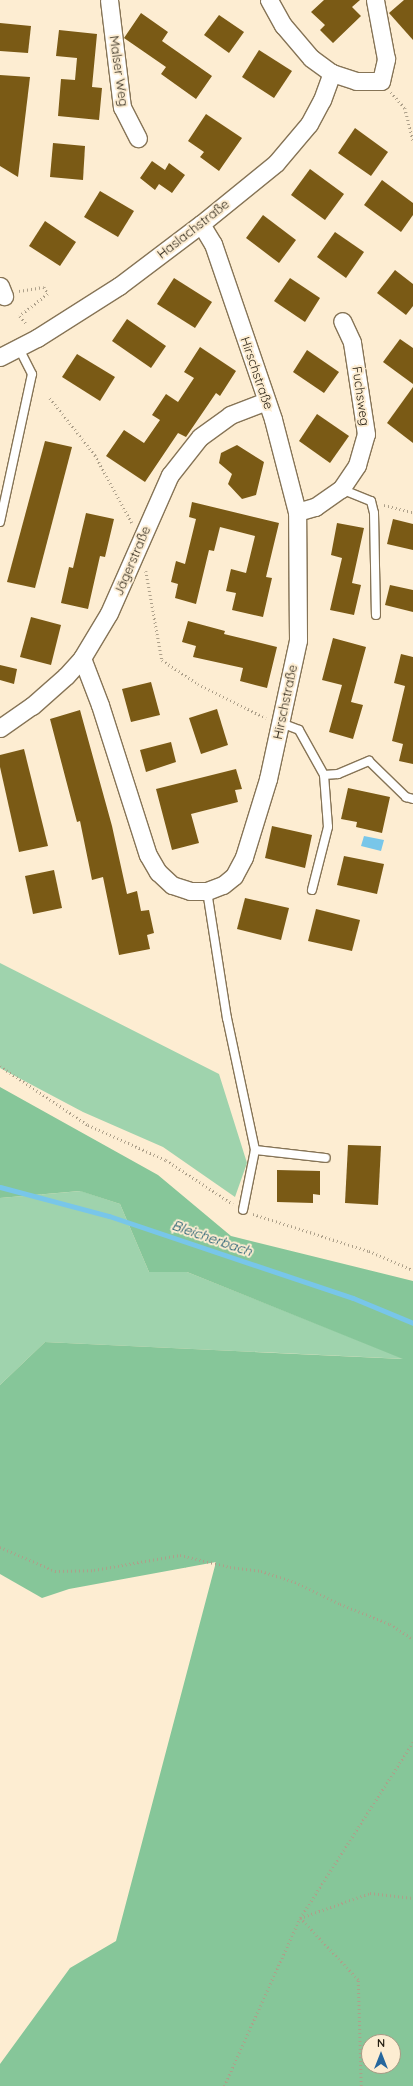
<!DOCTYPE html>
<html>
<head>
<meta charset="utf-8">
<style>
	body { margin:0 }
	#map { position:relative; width:413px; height:2086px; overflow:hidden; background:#fdedd2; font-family:Quicksand,sans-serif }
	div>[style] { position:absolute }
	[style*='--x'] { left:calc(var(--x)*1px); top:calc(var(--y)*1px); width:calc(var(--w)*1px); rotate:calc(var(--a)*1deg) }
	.green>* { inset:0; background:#9fd3ad }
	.forest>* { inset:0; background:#86c699 }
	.water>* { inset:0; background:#78c6e9 }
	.stream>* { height:5px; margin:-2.5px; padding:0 2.5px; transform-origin:2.5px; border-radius:2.5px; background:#78c6e9 }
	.building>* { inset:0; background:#7a5a15 }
	.path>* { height:2.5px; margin-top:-1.25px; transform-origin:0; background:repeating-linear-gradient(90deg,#ada08a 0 1px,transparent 0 4px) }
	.roads { filter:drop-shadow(1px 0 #867456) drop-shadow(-1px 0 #867456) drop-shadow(0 1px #867456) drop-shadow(0 -1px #867456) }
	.lane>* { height:8px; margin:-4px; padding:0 4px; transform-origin:4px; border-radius:4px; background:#fff }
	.street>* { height:17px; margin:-8.5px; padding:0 8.5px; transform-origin:8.5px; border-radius:8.5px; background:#fff }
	span { translate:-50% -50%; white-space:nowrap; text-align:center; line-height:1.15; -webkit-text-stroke:4px #fdedd2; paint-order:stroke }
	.street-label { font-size:13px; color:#261f12 }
	.water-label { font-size:14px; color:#0e5068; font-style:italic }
	.north { position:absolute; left:361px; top:2034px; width:40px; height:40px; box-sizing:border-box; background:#fdedd2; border:1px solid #a79b85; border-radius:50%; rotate:0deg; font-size:11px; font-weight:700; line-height:16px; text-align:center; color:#261f12 }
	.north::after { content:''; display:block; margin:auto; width:14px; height:18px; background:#26679d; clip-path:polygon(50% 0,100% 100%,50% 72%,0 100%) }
</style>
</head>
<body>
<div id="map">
	<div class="green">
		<i style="clip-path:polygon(0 963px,219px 1074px,247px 1163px,235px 1197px,163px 1147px,83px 1112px,0 1068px)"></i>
		<i style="clip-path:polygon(81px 1191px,120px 1204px,149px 1272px,187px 1272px,405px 1359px,45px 1342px,0 1385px,0 1198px)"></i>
	</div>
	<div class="forest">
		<i style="clip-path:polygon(evenodd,0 1087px,158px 1175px,231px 1236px,413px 1281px,413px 2086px,0 2086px,0 2064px,70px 1968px,116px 1941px,216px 1562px,69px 1589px,42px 1598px,0 1574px,0 1385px,45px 1342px,403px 1359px,187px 1272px,149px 1272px,120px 1204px,80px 1191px,0 1198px,0 1087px,369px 2042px,393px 2042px,393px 2066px,369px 2066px,369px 2042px)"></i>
	</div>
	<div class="water">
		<i style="clip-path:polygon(364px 836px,384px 840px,381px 851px,361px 846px)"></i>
	</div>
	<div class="stream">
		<i style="--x:0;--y:1187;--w:113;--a:14.9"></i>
		<i style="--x:109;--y:1216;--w:257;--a:18.6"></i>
		<i style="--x:353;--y:1298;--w:65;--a:22.6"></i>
	</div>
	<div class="building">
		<i style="clip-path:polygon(324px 0,360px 0,352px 7px,361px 16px,333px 43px,320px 30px,325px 25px,311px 12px)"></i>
		<i style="clip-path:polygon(404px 0,413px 0,413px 40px,389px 13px)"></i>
		<i style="clip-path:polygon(141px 13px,168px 32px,162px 41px,212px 76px,196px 99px,161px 74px,166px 67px,124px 38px)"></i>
		<i style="clip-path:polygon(219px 15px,244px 32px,229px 53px,204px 35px)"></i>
		<i style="clip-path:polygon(0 23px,31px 26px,28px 53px,0 51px)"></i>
		<i style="clip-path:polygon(59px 30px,97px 34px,92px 87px,102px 88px,99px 120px,58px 116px,61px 79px,75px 80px,77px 58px,56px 56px)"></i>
		<i style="clip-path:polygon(259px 50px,292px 71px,274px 98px,242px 77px)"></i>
		<i style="clip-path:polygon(0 75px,30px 77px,18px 177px,0 166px)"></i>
		<i style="clip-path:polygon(206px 114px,242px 138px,219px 171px,200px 157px,204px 152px,188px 141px)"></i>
		<i style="clip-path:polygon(355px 128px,388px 152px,371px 176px,338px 153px)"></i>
		<i style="clip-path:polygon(53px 143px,85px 146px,83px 180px,50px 177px)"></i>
		<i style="clip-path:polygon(152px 161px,165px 170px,169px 163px,185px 175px,172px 193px,159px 184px,155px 190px,140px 178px)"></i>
		<i style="clip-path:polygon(310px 169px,344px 194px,325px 220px,291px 195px)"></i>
		<i style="clip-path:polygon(382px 180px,413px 203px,413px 215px,401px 232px,364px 205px)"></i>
		<i style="clip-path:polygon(100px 191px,134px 211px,118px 237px,84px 217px)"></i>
		<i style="clip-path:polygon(263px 215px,296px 240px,279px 263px,246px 238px)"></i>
		<i style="clip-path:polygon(45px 221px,76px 242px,60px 266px,29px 246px)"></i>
		<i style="clip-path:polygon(335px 232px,364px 252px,346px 278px,317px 257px)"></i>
		<i style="clip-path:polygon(395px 270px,413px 284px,413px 306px,406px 315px,377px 293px)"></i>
		<i style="clip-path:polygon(174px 278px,212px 302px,195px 328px,157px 304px)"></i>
		<i style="clip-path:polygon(290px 278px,320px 298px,305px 322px,274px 301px)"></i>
		<i style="clip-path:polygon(127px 319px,166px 346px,151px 368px,112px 341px)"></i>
		<i style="clip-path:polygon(400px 339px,413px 348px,413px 384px,383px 362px)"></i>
		<i style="clip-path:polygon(200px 347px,236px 371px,220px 396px,216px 393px,186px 437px,178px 433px,145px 482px,106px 456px,124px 430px,144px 443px,160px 420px,152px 415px,166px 394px,178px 402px,194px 378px,184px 372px)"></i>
		<i style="clip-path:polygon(307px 350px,339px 372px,324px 393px,293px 372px)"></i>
		<i style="clip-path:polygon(77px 354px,115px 377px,100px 401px,62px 377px)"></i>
		<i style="clip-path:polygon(413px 387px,413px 443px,387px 423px)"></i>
		<i style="clip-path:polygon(317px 414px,349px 436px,330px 463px,299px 441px)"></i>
		<i style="clip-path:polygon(45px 441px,72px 447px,35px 588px,7px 582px)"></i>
		<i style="clip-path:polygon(237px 445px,264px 462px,256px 495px,242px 499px,228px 484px,232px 474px,219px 463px,221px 453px)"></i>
		<i style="clip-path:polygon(192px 502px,279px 523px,266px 577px,272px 578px,263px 617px,232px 610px,236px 593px,226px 591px,231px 569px,246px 573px,255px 536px,220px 527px,214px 551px,209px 550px,196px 604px,175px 598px,178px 584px,171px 582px,176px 561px,185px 564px,196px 519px,189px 517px)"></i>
		<i style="clip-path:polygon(86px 513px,114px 519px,105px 557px,100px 556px,88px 609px,61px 603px,69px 567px,73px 568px)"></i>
		<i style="clip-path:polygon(393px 519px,413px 524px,413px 550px,387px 544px)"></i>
		<i style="clip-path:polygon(337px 523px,364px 528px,352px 583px,361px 585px,354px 615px,330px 610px,342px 558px,331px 555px)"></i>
		<i style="clip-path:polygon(390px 585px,413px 590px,413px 612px,385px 605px)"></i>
		<i style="clip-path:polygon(31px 617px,61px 625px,51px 665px,20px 657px)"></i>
		<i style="clip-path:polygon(188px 621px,225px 631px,224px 634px,277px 647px,267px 688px,240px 681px,243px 668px,193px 657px,196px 646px,182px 642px)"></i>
		<i style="clip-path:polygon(333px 638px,366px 647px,351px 702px,363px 705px,353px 739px,329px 732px,342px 685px,322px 680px)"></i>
		<i style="clip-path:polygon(401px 654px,413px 657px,413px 764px,399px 761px,403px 744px,392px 741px,405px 686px,394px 683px)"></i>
		<i style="clip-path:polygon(0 665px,17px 669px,14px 684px,0 680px)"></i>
		<i style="clip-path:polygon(151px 682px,160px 715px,131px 722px,122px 689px)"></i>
		<i style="clip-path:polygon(217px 709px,228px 745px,201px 754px,189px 718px)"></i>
		<i style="clip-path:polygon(80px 710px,112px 826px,127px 894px,137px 891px,141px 911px,149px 910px,154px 933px,147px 935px,150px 949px,119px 955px,103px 877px,92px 880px,80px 821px,77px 822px,50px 719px)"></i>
		<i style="clip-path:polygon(171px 742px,176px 762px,146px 772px,140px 750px)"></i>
		<i style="clip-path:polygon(24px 749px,48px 846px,19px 852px,0 767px,0 755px)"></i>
		<i style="clip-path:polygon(236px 769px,242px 789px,235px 790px,238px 802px,191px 814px,199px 843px,172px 850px,156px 789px)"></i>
		<i style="clip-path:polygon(348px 788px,390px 797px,382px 833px,356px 827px,357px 822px,341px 819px)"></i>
		<i style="clip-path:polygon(272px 826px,312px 835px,305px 868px,265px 858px)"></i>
		<i style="clip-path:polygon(344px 856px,384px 864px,377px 894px,337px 885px)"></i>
		<i style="clip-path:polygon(54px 870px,62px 908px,33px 914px,25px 876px)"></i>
		<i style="clip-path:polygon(245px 898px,289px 908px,281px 940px,237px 929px)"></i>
		<i style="clip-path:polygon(316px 909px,360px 920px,352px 951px,308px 941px)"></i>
		<i style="clip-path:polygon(348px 1145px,381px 1146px,378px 1205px,345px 1203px)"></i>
		<i style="clip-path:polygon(277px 1170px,320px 1171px,320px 1195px,313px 1194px,313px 1203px,277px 1202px)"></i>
	</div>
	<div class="path">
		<i style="--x:391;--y:92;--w:21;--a:49"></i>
		<i style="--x:405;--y:108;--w:34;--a:76"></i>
		<i style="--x:19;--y:291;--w:25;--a:-9"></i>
		<i style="--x:44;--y:287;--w:8;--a:60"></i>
		<i style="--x:48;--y:294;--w:36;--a:142"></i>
		<i style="--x:20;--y:316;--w:11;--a:52"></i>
		<i style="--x:50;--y:398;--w:73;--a:51.7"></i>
		<i style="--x:95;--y:455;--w:77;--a:61.4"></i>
		<i style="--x:384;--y:505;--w:30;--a:14"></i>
		<i style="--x:146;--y:571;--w:90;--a:79.8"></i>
		<i style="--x:162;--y:660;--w:43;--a:33.7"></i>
		<i style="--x:198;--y:684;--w:76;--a:26.6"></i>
		<i style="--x:0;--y:1066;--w:106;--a:33.8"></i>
		<i style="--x:88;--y:1125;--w:85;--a:24.2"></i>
		<i style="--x:166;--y:1160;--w:80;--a:33.3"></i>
		<i style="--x:253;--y:1214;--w:122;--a:17.7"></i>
		<i style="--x:369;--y:1251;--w:48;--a:23.4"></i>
		<i style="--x:0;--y:1547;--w:60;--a:23.6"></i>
		<i style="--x:55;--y:1571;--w:39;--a:-1"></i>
		<i style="--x:94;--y:1570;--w:87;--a:-9.9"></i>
		<i style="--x:180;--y:1555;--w:51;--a:13.5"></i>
		<i style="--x:230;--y:1567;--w:31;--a:7"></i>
		<i style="--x:261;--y:1571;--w:36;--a:18"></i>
		<i style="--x:295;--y:1582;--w:50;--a:26.1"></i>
		<i style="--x:340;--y:1604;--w:54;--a:21.8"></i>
		<i style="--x:390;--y:1624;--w:27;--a:33"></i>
		<i style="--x:224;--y:2086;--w:184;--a:-65.7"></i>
		<i style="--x:300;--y:1918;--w:209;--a:-57.3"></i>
		<i style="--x:361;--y:2086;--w:106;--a:-91.6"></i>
		<i style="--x:358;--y:1980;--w:85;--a:-133.1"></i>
		<i style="--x:300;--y:1918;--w:74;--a:-19.7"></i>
		<i style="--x:370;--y:1893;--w:43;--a:6.6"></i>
	</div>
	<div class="roads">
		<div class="lane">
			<i style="--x:341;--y:489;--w:32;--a:22"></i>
			<i style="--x:371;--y:501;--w:12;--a:76"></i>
			<i style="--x:374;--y:513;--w:102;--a:88.9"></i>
			<i style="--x:0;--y:522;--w:151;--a:-77.8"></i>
			<i style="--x:32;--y:374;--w:28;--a:-117"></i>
			<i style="--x:281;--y:723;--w:19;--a:21"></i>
			<i style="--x:299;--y:730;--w:51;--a:60.9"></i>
			<i style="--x:324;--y:775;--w:52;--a:85.6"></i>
			<i style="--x:328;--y:827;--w:65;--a:104.3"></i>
			<i style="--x:324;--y:775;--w:14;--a:-4"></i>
			<i style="--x:338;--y:774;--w:34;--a:-23"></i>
			<i style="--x:369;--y:761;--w:52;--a:44.2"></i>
			<i style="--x:406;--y:797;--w:7;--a:16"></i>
			<i style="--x:207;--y:891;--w:129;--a:81.1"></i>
			<i style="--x:227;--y:1018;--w:135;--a:78"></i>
			<i style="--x:255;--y:1150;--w:61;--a:101.3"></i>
			<i style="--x:255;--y:1150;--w:71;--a:6.4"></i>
		</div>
		<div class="street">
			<i style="--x:109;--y:0;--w:108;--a:83.1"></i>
			<i style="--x:122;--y:107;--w:35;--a:63"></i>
			<i style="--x:269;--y:0;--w:29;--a:61"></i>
			<i style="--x:283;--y:25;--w:43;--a:49.7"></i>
			<i style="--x:311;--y:58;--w:26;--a:36"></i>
			<i style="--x:332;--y:73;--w:25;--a:18"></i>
			<i style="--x:356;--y:81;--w:25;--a:0"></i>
			<i style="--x:381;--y:81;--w:23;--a:-77"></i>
			<i style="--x:386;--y:59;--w:60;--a:-100.6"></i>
			<i style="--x:0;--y:286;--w:11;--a:68"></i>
			<i style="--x:0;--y:357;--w:42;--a:-27.2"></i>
			<i style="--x:37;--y:338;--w:97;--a:-32.4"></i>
			<i style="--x:119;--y:286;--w:103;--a:-37.1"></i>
			<i style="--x:201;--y:224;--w:97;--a:-39.1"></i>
			<i style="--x:276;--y:163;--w:51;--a:-49.8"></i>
			<i style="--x:309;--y:124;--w:27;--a:-62"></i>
			<i style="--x:322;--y:100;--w:29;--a:-70"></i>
			<i style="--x:297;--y:512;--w:19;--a:-16"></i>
			<i style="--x:315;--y:507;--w:32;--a:-35"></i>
			<i style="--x:341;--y:489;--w:29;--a:-56"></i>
			<i style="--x:357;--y:465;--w:32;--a:-74"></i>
			<i style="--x:366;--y:434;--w:93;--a:-98.7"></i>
			<i style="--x:352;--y:342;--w:23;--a:-115"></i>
			<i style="--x:82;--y:658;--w:50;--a:69"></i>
			<i style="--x:100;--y:705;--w:157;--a:72.3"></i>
			<i style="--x:148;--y:855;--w:20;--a:60"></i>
			<i style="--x:158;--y:872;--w:19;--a:43"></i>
			<i style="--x:172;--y:885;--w:19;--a:18"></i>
			<i style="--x:190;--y:891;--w:17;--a:0"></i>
			<i style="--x:207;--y:891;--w:17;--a:-21"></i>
			<i style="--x:223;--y:885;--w:14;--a:-39"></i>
			<i style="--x:234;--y:876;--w:21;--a:-62"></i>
			<i style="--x:244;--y:857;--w:82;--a:-72.9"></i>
			<i style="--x:268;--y:779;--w:142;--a:-77.8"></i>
			<i style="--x:298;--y:640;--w:128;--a:-90.4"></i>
			<i style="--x:297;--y:512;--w:96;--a:-104.5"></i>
			<i style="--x:273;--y:419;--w:185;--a:-108.9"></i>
			<i style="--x:213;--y:244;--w:23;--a:-121"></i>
			<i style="--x:0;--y:728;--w:39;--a:-35"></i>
			<i style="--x:32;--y:706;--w:45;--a:-41.4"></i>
			<i style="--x:66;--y:676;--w:24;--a:-48"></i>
			<i style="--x:82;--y:658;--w:52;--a:-59"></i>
			<i style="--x:109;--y:613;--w:151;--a:-66.2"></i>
			<i style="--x:170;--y:475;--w:48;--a:-51.7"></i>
			<i style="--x:200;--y:437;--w:37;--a:-36"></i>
			<i style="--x:230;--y:415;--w:39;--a:-21"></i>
		</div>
	</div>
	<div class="street-label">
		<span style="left:119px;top:71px;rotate:82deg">Malser Weg</span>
		<span style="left:193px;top:229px;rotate:-38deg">Haslachstraße</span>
		<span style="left:257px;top:373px;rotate:71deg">Hirschstraße</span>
		<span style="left:361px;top:396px;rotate:82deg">Fuchsweg</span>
		<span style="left:132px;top:561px;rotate:-67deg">Jägerstraße</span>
		<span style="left:285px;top:702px;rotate:-78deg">Hirschstraße</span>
	</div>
	<div class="water-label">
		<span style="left:212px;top:1238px;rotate:19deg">Bleicherbach</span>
	</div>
	<div class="north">N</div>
</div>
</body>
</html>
